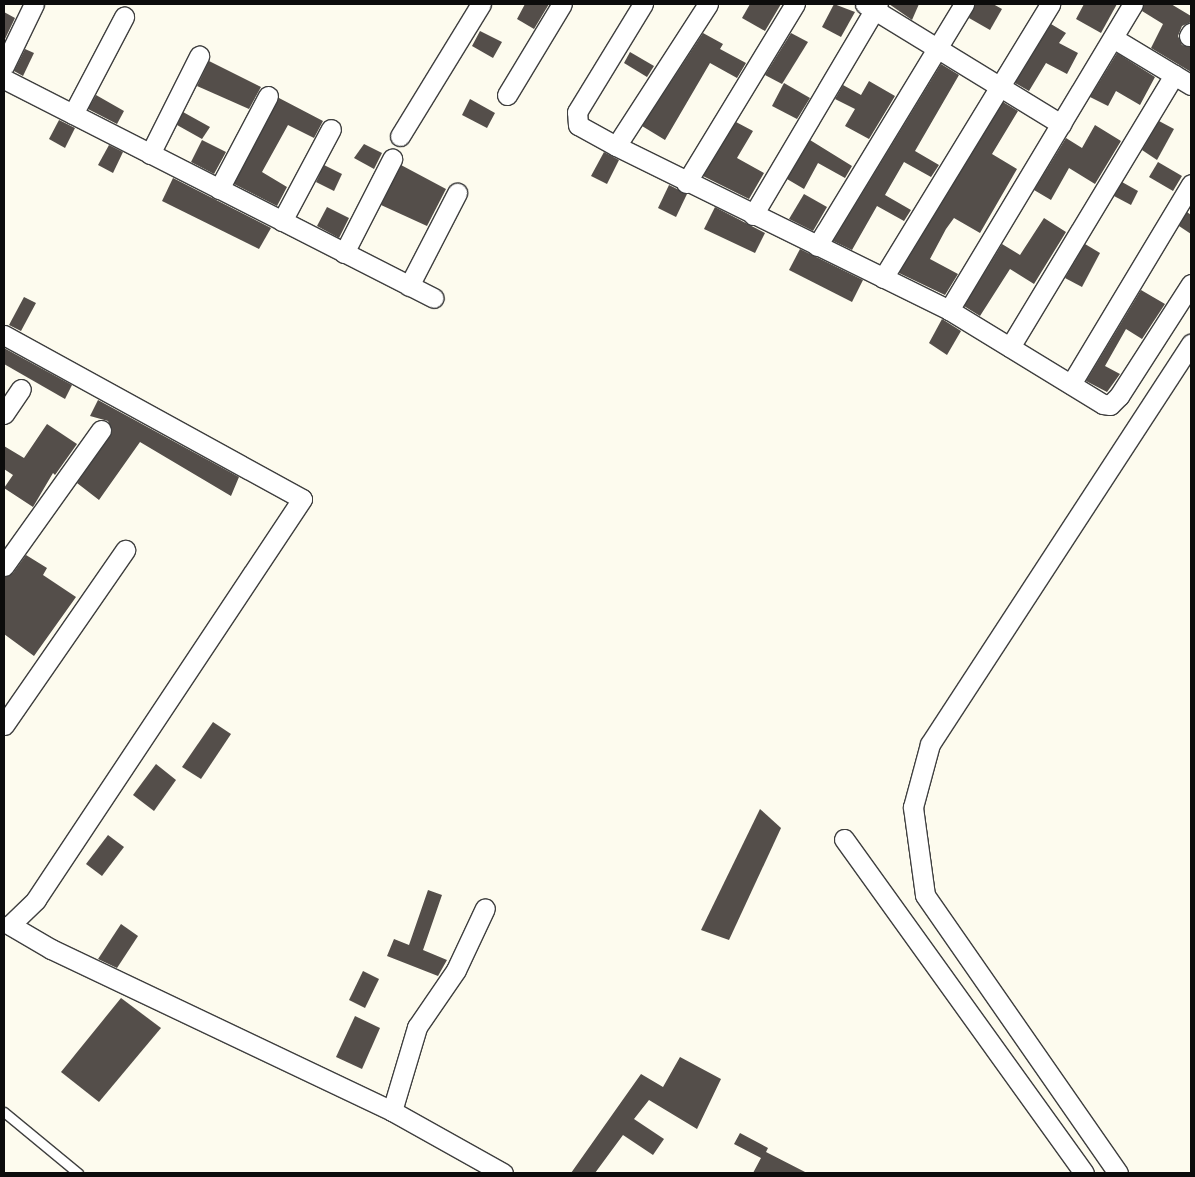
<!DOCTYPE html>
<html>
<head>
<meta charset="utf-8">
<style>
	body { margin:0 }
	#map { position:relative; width:1195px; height:1177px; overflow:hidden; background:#fdfbee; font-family:Literata,serif }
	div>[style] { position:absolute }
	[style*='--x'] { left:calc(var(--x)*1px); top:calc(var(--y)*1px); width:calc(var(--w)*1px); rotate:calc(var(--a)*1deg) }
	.building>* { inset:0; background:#544e4a }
	.roads { filter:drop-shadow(1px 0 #3f3f3f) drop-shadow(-1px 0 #3f3f3f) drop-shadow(0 1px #3f3f3f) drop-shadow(0 -1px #3f3f3f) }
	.service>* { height:9px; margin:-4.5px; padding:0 4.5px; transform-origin:4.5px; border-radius:4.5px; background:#fff }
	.minor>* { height:19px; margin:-9.5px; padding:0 9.5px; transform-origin:9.5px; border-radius:9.5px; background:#fff }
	span { translate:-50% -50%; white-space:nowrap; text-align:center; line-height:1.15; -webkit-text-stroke:5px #fff; paint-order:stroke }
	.frame { position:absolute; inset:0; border:5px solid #0c0c0c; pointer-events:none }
</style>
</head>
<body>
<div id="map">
	<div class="building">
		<i style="clip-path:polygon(525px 4px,549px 4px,534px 29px,517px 19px)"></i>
		<i style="clip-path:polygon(750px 4px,781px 4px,765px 31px,742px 18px)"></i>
		<i style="clip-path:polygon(834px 4px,855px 12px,841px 37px,822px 27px)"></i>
		<i style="clip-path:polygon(889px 4px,919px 4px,912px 20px)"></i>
		<i style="clip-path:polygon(975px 4px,993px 4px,1002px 9px,990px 30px,969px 18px)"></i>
		<i style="clip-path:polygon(1084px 4px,1117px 4px,1101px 33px,1076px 19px)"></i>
		<i style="clip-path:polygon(1144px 4px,1171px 4px,1191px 16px,1191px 22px,1182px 26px,1178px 36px,1182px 45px,1191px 47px,1191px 72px,1151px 48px,1163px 24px,1142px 11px)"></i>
		<i style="clip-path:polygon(4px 12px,15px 18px,4px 41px)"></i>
		<i style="clip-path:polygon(1051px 24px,1066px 33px,1059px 43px,1078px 53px,1067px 74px,1046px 63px,1029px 91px,1015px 83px)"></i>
		<i style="clip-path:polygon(480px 31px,502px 42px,493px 58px,472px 46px)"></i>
		<i style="clip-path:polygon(703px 33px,723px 44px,720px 49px,746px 63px,737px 78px,710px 63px,665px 140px,642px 126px)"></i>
		<i style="clip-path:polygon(791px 33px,808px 42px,782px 84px,765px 75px)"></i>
		<i style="clip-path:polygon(25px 49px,34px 53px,23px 76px,14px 71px)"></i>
		<i style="clip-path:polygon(630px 52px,654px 66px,647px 77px,624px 63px)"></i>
		<i style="clip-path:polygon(1117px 53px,1155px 77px,1140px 105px,1116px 91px,1108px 106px,1090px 97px)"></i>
		<i style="clip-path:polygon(209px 61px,261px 87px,249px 109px,197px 86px)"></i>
		<i style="clip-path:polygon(941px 64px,959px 75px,915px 151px,939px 165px,931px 177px,904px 162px,885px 195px,911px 210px,904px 221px,877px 206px,852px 250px,833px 241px)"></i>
		<i style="clip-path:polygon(869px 81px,895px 96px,869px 139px,845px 126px,855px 109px,835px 99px,843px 85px,861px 95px)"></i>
		<i style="clip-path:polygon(784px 83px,810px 98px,797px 119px,772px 106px)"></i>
		<i style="clip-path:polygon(96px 95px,124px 111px,117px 124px,88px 109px)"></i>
		<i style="clip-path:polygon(279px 98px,323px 121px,314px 138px,288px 125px,262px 172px,287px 187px,277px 206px,234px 184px)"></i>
		<i style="clip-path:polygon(470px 99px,495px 113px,487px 128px,462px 115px)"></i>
		<i style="clip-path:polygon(1003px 102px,1018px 111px,992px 154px,1017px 169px,980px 233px,954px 218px,946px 229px,930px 259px,958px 274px,945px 295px,899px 273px)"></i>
		<i style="clip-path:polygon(183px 112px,210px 127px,202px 139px,177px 125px)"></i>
		<i style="clip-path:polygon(59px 120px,75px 128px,65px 148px,49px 139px)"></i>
		<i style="clip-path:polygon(1159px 121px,1174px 129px,1157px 160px,1142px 150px)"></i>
		<i style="clip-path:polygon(736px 122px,753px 131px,737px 158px,764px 173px,749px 199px,703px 176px)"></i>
		<i style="clip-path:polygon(1095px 125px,1121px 141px,1095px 184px,1069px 168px,1051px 200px,1034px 190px,1066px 138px,1082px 148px)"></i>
		<i style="clip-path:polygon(202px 140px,226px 152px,214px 174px,191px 162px)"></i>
		<i style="clip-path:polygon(810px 140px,852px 166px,845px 178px,818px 163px,804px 189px,787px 179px)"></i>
		<i style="clip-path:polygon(364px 144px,382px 153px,374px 169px,354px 158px)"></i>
		<i style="clip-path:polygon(109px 145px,123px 152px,113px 173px,98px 165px)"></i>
		<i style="clip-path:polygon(604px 152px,619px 160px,607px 184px,591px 176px)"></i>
		<i style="clip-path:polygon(1158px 162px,1182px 176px,1173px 191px,1149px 177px)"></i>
		<i style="clip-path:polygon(324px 165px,342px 174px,334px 191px,316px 182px)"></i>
		<i style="clip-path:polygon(401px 165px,446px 189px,427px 226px,381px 205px)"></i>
		<i style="clip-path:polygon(173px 178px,271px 228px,259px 249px,162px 201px)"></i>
		<i style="clip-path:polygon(1122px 182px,1138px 191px,1131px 205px,1114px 196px)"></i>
		<i style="clip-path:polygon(669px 185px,687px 194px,676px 217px,658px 208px)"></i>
		<i style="clip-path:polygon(804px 194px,827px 207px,813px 231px,789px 219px)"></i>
		<i style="clip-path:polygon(327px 207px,349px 218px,339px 238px,317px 226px)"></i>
		<i style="clip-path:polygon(715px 207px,765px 233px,755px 253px,704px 229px)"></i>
		<i style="clip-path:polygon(1187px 212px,1191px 215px,1191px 234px,1179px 226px)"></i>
		<i style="clip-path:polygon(1044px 218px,1066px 232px,1034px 284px,1010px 269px,980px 316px,964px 306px,1002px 244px,1020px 255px)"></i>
		<i style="clip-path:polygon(1085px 244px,1100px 253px,1082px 287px,1065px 278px)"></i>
		<i style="clip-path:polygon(800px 249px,863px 280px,852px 302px,789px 270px)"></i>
		<i style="clip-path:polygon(1141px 290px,1165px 304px,1142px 339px,1126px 329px,1105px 366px,1120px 374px,1107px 392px,1086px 381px)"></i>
		<i style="clip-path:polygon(24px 297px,36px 303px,21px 331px,9px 325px)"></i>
		<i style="clip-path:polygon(942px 319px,961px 331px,947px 355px,929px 343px)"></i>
		<i style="clip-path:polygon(4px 348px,72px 385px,65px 399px,4px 364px)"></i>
		<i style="clip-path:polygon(98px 400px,239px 477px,231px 496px,140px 442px,99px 500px,77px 483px,112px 432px,108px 421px,90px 416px)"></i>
		<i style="clip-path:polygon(47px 424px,77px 444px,55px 475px,53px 473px,33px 507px,4px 488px,13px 475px,4px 469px,4px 446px,24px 458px)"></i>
		<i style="clip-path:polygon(26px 555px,47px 568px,43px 575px,76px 597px,34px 656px,4px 634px,4px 577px,13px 573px)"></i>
		<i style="clip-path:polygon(213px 722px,231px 734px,201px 779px,182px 767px)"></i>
		<i style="clip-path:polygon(156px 764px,176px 780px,154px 811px,133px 795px)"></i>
		<i style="clip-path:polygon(760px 809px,781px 828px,729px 940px,701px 930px)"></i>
		<i style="clip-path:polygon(108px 835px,124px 847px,102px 876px,86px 864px)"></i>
		<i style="clip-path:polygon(428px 890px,442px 895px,423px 950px,447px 960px,438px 976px,387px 956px,394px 939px,409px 945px)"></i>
		<i style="clip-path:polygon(121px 924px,138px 936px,117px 968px,98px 959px)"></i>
		<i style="clip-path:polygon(363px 971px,379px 979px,365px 1008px,349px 1000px)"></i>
		<i style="clip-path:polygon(121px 998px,161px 1028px,99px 1102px,61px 1072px)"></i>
		<i style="clip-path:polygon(355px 1016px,380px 1028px,362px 1069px,336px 1057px)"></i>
		<i style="clip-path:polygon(680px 1057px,721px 1079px,697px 1129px,649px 1100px,634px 1119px,664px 1139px,653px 1155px,623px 1135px,595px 1173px,571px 1173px,641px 1074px,663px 1087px)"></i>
		<i style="clip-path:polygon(740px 1133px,768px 1148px,766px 1152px,807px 1173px,753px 1173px,761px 1158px,734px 1144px)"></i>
	</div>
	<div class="roads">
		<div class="service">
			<i style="--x:4;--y:1112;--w:96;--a:39.5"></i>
		</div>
		<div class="minor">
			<i style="--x:708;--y:4;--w:169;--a:122.9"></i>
			<i style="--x:616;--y:146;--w:371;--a:26.2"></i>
			<i style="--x:949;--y:310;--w:180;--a:31.4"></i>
			<i style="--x:1103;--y:404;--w:7;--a:8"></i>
			<i style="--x:1110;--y:405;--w:13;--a:-45"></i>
			<i style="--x:1119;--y:396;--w:133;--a:-57.3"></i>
			<i style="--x:865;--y:4;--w:230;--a:31.5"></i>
			<i style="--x:1189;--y:36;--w:4;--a:-56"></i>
			<i style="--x:1113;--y:38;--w:91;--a:31.1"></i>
			<i style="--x:4;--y:66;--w:69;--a:-64.2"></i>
			<i style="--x:4;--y:79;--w:482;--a:27"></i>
			<i style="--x:507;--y:95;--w:106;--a:-58.9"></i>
			<i style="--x:73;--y:114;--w:110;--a:-62.3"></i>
			<i style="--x:400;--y:136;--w:155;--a:-58.5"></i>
			<i style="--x:616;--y:146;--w:43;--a:-151.1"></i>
			<i style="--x:578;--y:125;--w:13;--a:-94"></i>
			<i style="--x:577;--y:112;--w:127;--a:-58.6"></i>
			<i style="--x:150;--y:154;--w:110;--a:-63.4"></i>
			<i style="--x:686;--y:183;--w:210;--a:-58.7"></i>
			<i style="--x:219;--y:189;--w:105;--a:-62.2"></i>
			<i style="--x:753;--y:215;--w:245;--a:-59.4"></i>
			<i style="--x:282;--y:221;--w:104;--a:-62"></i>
			<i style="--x:817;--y:246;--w:283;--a:-58.7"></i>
			<i style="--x:344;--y:253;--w:106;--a:-62.9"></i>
			<i style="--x:883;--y:278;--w:321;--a:-58.6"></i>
			<i style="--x:409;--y:286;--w:105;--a:-62.7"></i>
			<i style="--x:949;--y:310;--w:357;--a:-59"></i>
			<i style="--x:4;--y:335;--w:340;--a:28.8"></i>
			<i style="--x:302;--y:499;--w:481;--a:123.6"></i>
			<i style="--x:36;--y:900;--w:36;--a:136"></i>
			<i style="--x:10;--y:925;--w:48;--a:30.3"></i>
			<i style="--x:51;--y:949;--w:378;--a:25.4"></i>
			<i style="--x:392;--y:1111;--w:127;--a:29.2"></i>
			<i style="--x:1010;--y:347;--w:318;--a:-58.9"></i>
			<i style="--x:1071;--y:384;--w:233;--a:-59"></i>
			<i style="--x:4;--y:414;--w:30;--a:-56"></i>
			<i style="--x:4;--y:566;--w:167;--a:-54.5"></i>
			<i style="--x:4;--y:725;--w:213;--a:-55.3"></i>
			<i style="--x:844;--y:839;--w:411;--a:54.3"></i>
			<i style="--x:392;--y:1111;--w:88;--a:-73.4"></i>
			<i style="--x:417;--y:1027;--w:69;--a:-55.6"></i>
			<i style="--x:456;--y:970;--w:68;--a:-64.9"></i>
			<i style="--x:1118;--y:1173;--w:338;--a:-124.8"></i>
			<i style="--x:925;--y:895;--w:89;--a:-97.8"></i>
			<i style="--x:913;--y:807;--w:65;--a:-74.9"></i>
			<i style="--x:930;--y:744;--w:478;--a:-56.9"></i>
		</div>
	</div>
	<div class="frame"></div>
</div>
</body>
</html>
